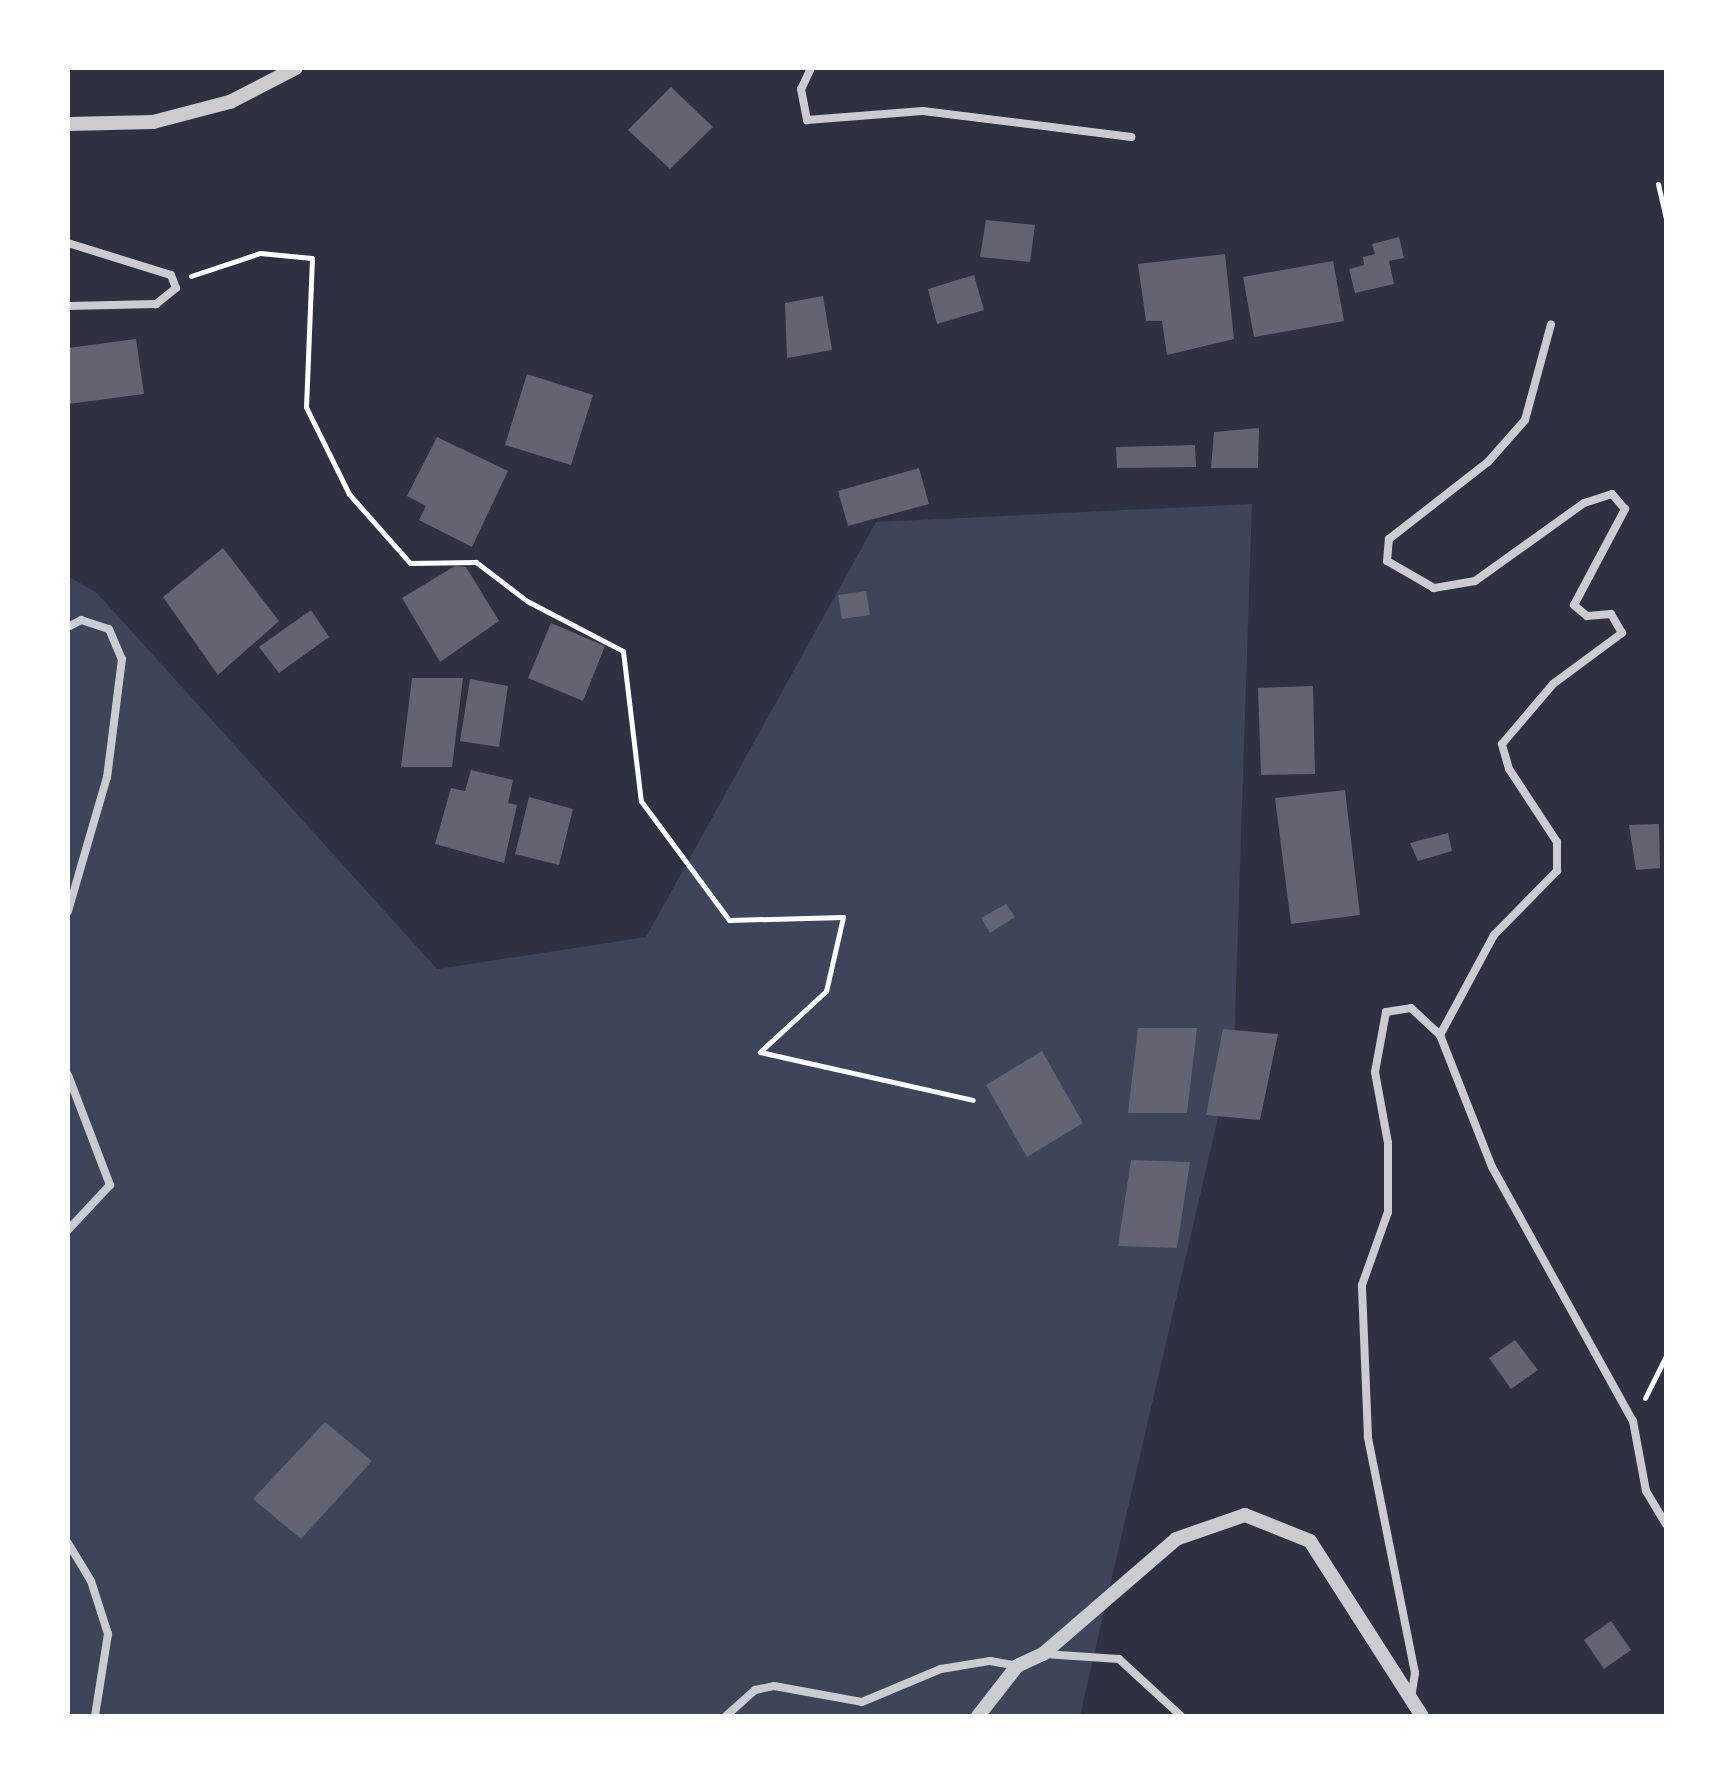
<!DOCTYPE html>
<html>
<head>
<meta charset="utf-8">
<style>
	body { margin:0 }
	#map { position:relative; width:1734px; height:1784px; overflow:hidden; background:#2d3142; font-family:"Titillium Web",sans-serif }
	div>[style] { position:absolute }
	[style*='--x'] { left:calc(var(--x)*1px); top:calc(var(--y)*1px); width:calc(var(--w)*1px); rotate:calc(var(--a)*1deg) }
	.green>* { inset:0; background:#3c4559 }
	.building>* { inset:0; background:#626471 }
	.path>* { height:5px; margin:-2.5px; padding:0 2.5px; transform-origin:2.5px; border-radius:2.5px; background:#fff }
	.minor>* { height:8px; margin:-4px; padding:0 4px; transform-origin:4px; border-radius:4px; background:#caccd0 }
	.tertiary>* { height:14px; margin:-7px; padding:0 7px; transform-origin:7px; border-radius:7px; background:#caccd0 }
	span { translate:-50% -50%; white-space:nowrap; text-align:center; line-height:1.15; -webkit-text-stroke:8px #fff; paint-order:stroke }
	.frame { position:absolute; inset:0; border:70px solid #fff; pointer-events:none }
</style>
</head>
<body>
<div id="map">
	<div class="green">
		<i style="clip-path:polygon(1252px 504px,1234px 1048px,1080px 1716px,68px 1716px,68px 576px,97px 593px,437px 969px,646px 937px,876px 522px)"></i>
	</div>
	<div class="building">
		<i style="clip-path:polygon(671px 87px,713px 127px,670px 169px,628px 130px)"></i>
		<i style="clip-path:polygon(986px 220px,1035px 225px,1030px 262px,980px 257px)"></i>
		<i style="clip-path:polygon(1399px 237px,1404px 258px,1389px 261px,1394px 284px,1355px 293px,1349px 269px,1364px 265px,1363px 257px,1375px 254px,1372px 244px)"></i>
		<i style="clip-path:polygon(1225px 254px,1234px 339px,1167px 355px,1162px 321px,1146px 321px,1138px 264px)"></i>
		<i style="clip-path:polygon(1333px 261px,1344px 321px,1254px 337px,1243px 277px)"></i>
		<i style="clip-path:polygon(974px 275px,984px 310px,937px 324px,928px 289px)"></i>
		<i style="clip-path:polygon(823px 296px,832px 350px,787px 358px,785px 303px)"></i>
		<i style="clip-path:polygon(136px 339px,144px 394px,68px 404px,68px 348px)"></i>
		<i style="clip-path:polygon(527px 374px,593px 395px,571px 465px,505px 445px)"></i>
		<i style="clip-path:polygon(1259px 428px,1258px 468px,1211px 468px,1214px 432px)"></i>
		<i style="clip-path:polygon(437px 437px,508px 471px,472px 547px,419px 520px,426px 506px,407px 496px)"></i>
		<i style="clip-path:polygon(1195px 445px,1196px 467px,1117px 468px,1116px 447px)"></i>
		<i style="clip-path:polygon(919px 468px,929px 504px,848px 526px,838px 491px)"></i>
		<i style="clip-path:polygon(223px 548px,279px 621px,218px 675px,163px 597px)"></i>
		<i style="clip-path:polygon(455px 566px,466px 567px,499px 621px,440px 662px,402px 598px)"></i>
		<i style="clip-path:polygon(866px 591px,870px 615px,842px 619px,838px 595px)"></i>
		<i style="clip-path:polygon(311px 610px,329px 637px,279px 673px,259px 647px)"></i>
		<i style="clip-path:polygon(551px 623px,605px 646px,583px 701px,528px 678px)"></i>
		<i style="clip-path:polygon(412px 678px,463px 678px,452px 767px,401px 767px)"></i>
		<i style="clip-path:polygon(470px 679px,508px 686px,499px 747px,460px 741px)"></i>
		<i style="clip-path:polygon(1313px 686px,1315px 774px,1261px 775px,1258px 688px)"></i>
		<i style="clip-path:polygon(471px 770px,513px 780px,508px 803px,517px 805px,504px 863px,435px 844px,451px 788px,465px 791px)"></i>
		<i style="clip-path:polygon(1345px 790px,1360px 915px,1291px 924px,1275px 798px)"></i>
		<i style="clip-path:polygon(529px 797px,573px 809px,559px 865px,515px 854px)"></i>
		<i style="clip-path:polygon(1659px 824px,1660px 868px,1636px 870px,1629px 825px)"></i>
		<i style="clip-path:polygon(1448px 833px,1452px 851px,1418px 861px,1410px 843px)"></i>
		<i style="clip-path:polygon(1006px 904px,1015px 917px,990px 933px,981px 918px)"></i>
		<i style="clip-path:polygon(1138px 1028px,1197px 1028px,1187px 1113px,1128px 1113px)"></i>
		<i style="clip-path:polygon(1223px 1029px,1278px 1034px,1260px 1120px,1206px 1115px)"></i>
		<i style="clip-path:polygon(1042px 1051px,1083px 1123px,1027px 1157px,986px 1085px)"></i>
		<i style="clip-path:polygon(1131px 1160px,1190px 1162px,1177px 1248px,1118px 1246px)"></i>
		<i style="clip-path:polygon(1515px 1340px,1538px 1370px,1511px 1389px,1489px 1358px)"></i>
		<i style="clip-path:polygon(325px 1422px,372px 1461px,301px 1539px,253px 1499px)"></i>
		<i style="clip-path:polygon(1611px 1621px,1631px 1650px,1604px 1669px,1584px 1640px)"></i>
	</div>
	<div class="path">
		<i style="--x:1658;--y:184;--w:37;--a:77"></i>
		<i style="--x:191;--y:276;--w:73;--a:-18.4"></i>
		<i style="--x:260;--y:253;--w:52;--a:5.5"></i>
		<i style="--x:312;--y:258;--w:149;--a:92.3"></i>
		<i style="--x:306;--y:407;--w:97;--a:63.7"></i>
		<i style="--x:349;--y:494;--w:92;--a:48.5"></i>
		<i style="--x:410;--y:563;--w:66;--a:-0.9"></i>
		<i style="--x:476;--y:562;--w:64;--a:37.4"></i>
		<i style="--x:527;--y:601;--w:108;--a:27.5"></i>
		<i style="--x:623;--y:651;--w:151;--a:83.2"></i>
		<i style="--x:641;--y:801;--w:148;--a:53.5"></i>
		<i style="--x:729;--y:920;--w:114;--a:-1.5"></i>
		<i style="--x:843;--y:917;--w:76;--a:102.9"></i>
		<i style="--x:826;--y:991;--w:90;--a:137.3"></i>
		<i style="--x:760;--y:1052;--w:218;--a:12.7"></i>
		<i style="--x:1645;--y:1398;--w:47;--a:-63.4"></i>
	</div>
	<div class="minor">
		<i style="--x:811;--y:68;--w:23;--a:115"></i>
		<i style="--x:801;--y:89;--w:32;--a:79"></i>
		<i style="--x:807;--y:120;--w:116;--a:-4.4"></i>
		<i style="--x:923;--y:111;--w:210;--a:7.1"></i>
		<i style="--x:68;--y:243;--w:108;--a:17.3"></i>
		<i style="--x:171;--y:275;--w:14;--a:69"></i>
		<i style="--x:176;--y:288;--w:26;--a:141"></i>
		<i style="--x:156;--y:304;--w:88;--a:178.7"></i>
		<i style="--x:68;--y:627;--w:15;--a:-28"></i>
		<i style="--x:81;--y:620;--w:29;--a:18"></i>
		<i style="--x:109;--y:629;--w:33;--a:67"></i>
		<i style="--x:122;--y:659;--w:119;--a:97.2"></i>
		<i style="--x:107;--y:777;--w:140;--a:106.2"></i>
		<i style="--x:1440;--y:1035;--w:114;--a:-61.6"></i>
		<i style="--x:1494;--y:935;--w:90;--a:-45.5"></i>
		<i style="--x:1557;--y:871;--w:29;--a:-90"></i>
		<i style="--x:1557;--y:842;--w:87;--a:-123.3"></i>
		<i style="--x:1509;--y:769;--w:26;--a:-106"></i>
		<i style="--x:1502;--y:744;--w:79;--a:-49.6"></i>
		<i style="--x:1553;--y:684;--w:86;--a:-36.5"></i>
		<i style="--x:1622;--y:633;--w:22;--a:-120"></i>
		<i style="--x:1611;--y:614;--w:24;--a:175"></i>
		<i style="--x:1587;--y:616;--w:17;--a:-140"></i>
		<i style="--x:1574;--y:605;--w:109;--a:-62"></i>
		<i style="--x:1625;--y:509;--w:20;--a:-131"></i>
		<i style="--x:1612;--y:494;--w:29;--a:162"></i>
		<i style="--x:1584;--y:503;--w:134;--a:144.4"></i>
		<i style="--x:1475;--y:581;--w:42;--a:170.3"></i>
		<i style="--x:1434;--y:588;--w:54;--a:-150.1"></i>
		<i style="--x:1387;--y:561;--w:22;--a:-85"></i>
		<i style="--x:1389;--y:539;--w:125;--a:-37.9"></i>
		<i style="--x:1488;--y:462;--w:56;--a:-48.6"></i>
		<i style="--x:1525;--y:420;--w:99;--a:-74.8"></i>
		<i style="--x:68;--y:1075;--w:118;--a:69.1"></i>
		<i style="--x:110;--y:1185;--w:62;--a:133"></i>
		<i style="--x:68;--y:1543;--w:44;--a:58.8"></i>
		<i style="--x:91;--y:1581;--w:56;--a:72.2"></i>
		<i style="--x:108;--y:1634;--w:83;--a:99"></i>
		<i style="--x:1044;--y:1654;--w:75;--a:3.8"></i>
		<i style="--x:1119;--y:1659;--w:84;--a:42.6"></i>
		<i style="--x:1412;--y:1692;--w:19;--a:-81"></i>
		<i style="--x:1415;--y:1673;--w:241;--a:-101.3"></i>
		<i style="--x:1368;--y:1437;--w:152;--a:-92.3"></i>
		<i style="--x:1362;--y:1285;--w:77;--a:-70.4"></i>
		<i style="--x:1388;--y:1212;--w:69;--a:-90"></i>
		<i style="--x:1388;--y:1143;--w:72;--a:-100.4"></i>
		<i style="--x:1375;--y:1072;--w:61;--a:-79.6"></i>
		<i style="--x:1386;--y:1012;--w:25;--a:-9"></i>
		<i style="--x:1411;--y:1008;--w:40;--a:43"></i>
		<i style="--x:1440;--y:1035;--w:142;--a:68.5"></i>
		<i style="--x:1492;--y:1167;--w:291;--a:61"></i>
		<i style="--x:1633;--y:1421;--w:71;--a:79.5"></i>
		<i style="--x:1646;--y:1491;--w:39;--a:59"></i>
		<i style="--x:726;--y:1716;--w:39;--a:-42"></i>
		<i style="--x:755;--y:1690;--w:19;--a:-12"></i>
		<i style="--x:774;--y:1686;--w:89;--a:10.3"></i>
		<i style="--x:862;--y:1702;--w:86;--a:-22.7"></i>
		<i style="--x:941;--y:1669;--w:50;--a:-9.3"></i>
		<i style="--x:990;--y:1661;--w:27;--a:10"></i>
	</div>
	<div class="tertiary">
		<i style="--x:68;--y:124;--w:85;--a:-1.3"></i>
		<i style="--x:153;--y:122;--w:80;--a:-14.6"></i>
		<i style="--x:230;--y:102;--w:74;--a:-27.3"></i>
		<i style="--x:978;--y:1716;--w:63;--a:-52"></i>
		<i style="--x:1017;--y:1666;--w:29;--a:-25"></i>
		<i style="--x:1043;--y:1654;--w:176;--a:-40.8"></i>
		<i style="--x:1176;--y:1539;--w:73;--a:-19.2"></i>
		<i style="--x:1245;--y:1515;--w:70;--a:21.8"></i>
		<i style="--x:1310;--y:1541;--w:208;--a:57.4"></i>
	</div>
	<div class="frame"></div>
</div>
</body>
</html>
